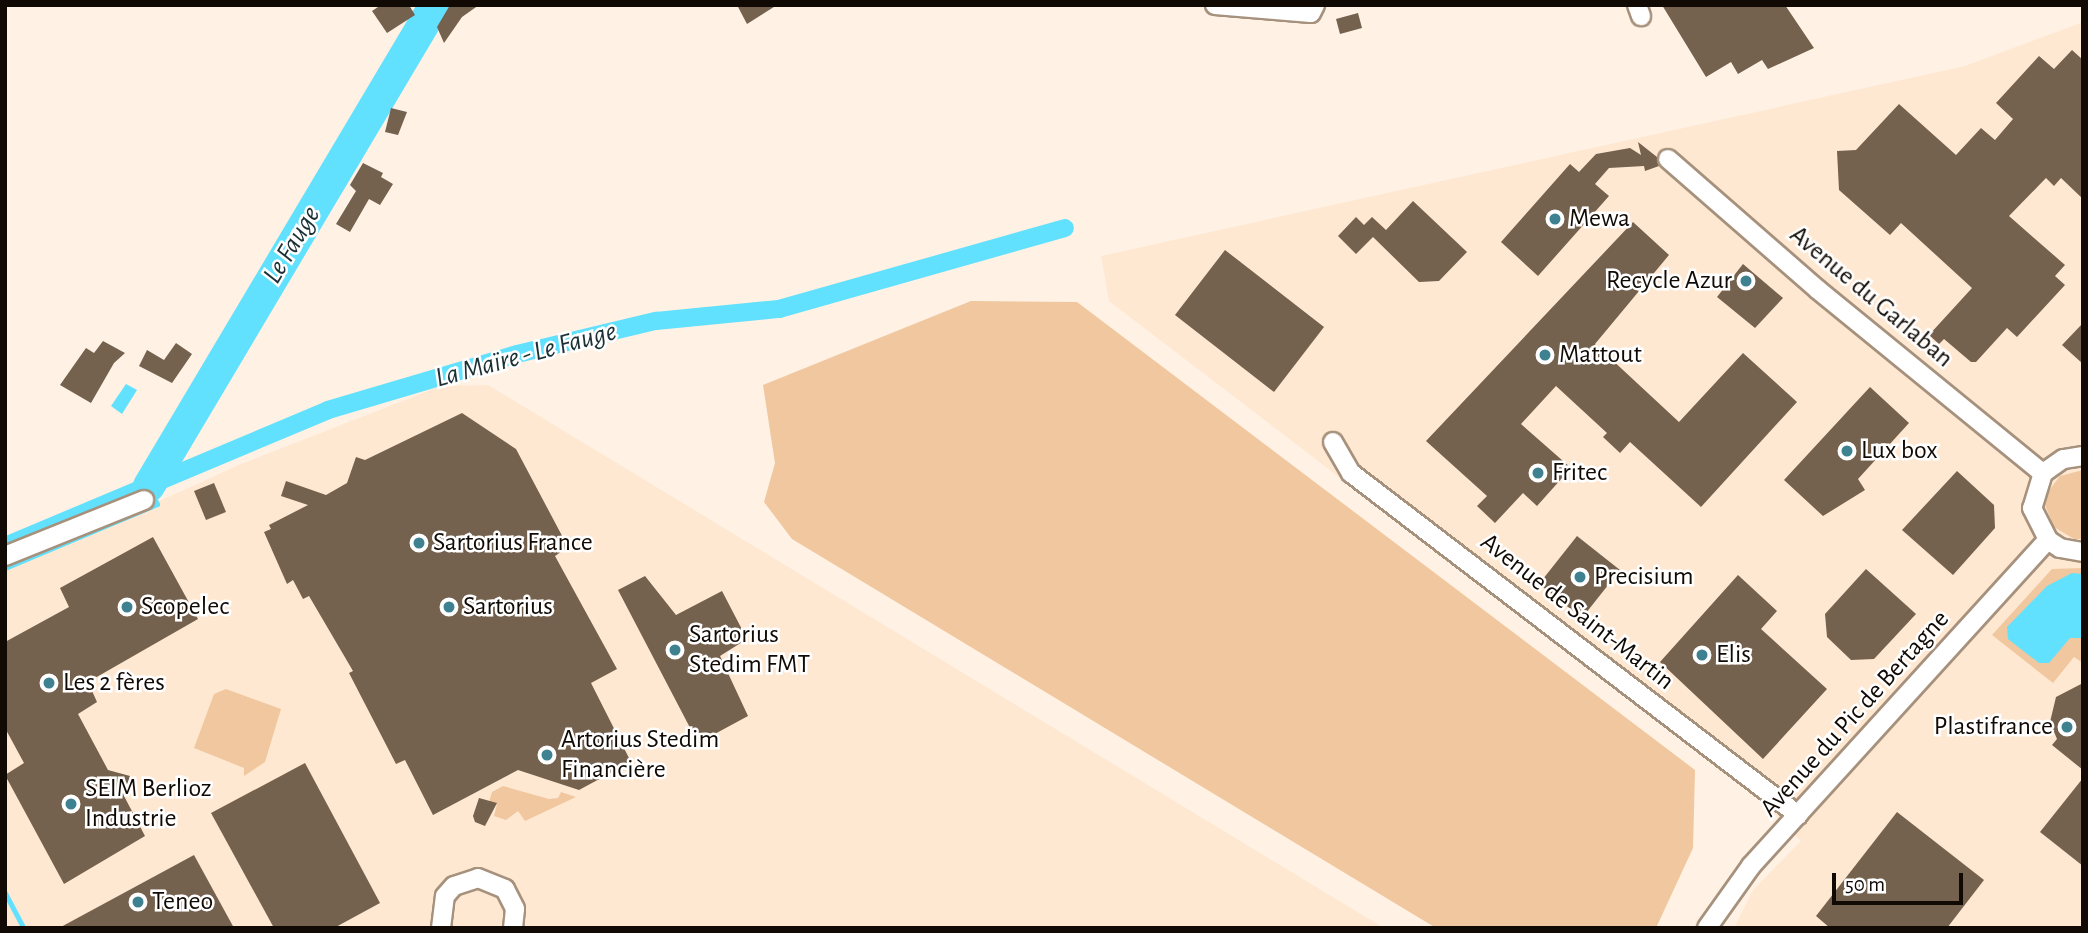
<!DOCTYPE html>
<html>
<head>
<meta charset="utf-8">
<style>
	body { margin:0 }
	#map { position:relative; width:2088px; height:933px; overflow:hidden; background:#fff1e4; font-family:"Alegreya Sans",sans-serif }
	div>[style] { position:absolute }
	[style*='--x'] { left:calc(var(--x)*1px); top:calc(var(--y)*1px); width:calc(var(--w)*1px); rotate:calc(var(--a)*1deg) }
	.built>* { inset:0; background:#ffe8d2 }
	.green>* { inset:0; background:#f0c79e }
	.water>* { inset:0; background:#61e1fd }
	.stream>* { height:5px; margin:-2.5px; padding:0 2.5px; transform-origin:2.5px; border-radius:2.5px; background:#61e1fd }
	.canal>* { height:18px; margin:-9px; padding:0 9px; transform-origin:9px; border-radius:9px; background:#61e1fd }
	.river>* { height:32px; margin:-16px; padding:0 16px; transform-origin:16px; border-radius:16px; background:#61e1fd }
	.building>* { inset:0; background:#74614e }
	.roads { filter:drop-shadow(2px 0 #a6917d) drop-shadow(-2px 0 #a6917d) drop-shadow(0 2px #a6917d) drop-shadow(0 -2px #a6917d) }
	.minor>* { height:18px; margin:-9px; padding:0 9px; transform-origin:9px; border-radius:9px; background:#fff }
	.dots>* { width:19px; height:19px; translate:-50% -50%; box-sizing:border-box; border:4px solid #fff; border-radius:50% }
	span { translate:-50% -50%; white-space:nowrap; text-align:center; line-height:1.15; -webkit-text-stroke:5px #fff; paint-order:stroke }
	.poi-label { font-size:26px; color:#110a04 }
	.left { translate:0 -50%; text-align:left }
	.right { translate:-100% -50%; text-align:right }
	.street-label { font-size:26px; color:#110a04 }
	.water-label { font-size:28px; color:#1a3035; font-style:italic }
	.frame { position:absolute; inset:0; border:7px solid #110a04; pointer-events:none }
	.scale { position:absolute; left:1832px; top:873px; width:131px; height:32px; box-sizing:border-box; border:4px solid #110a04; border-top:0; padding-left:9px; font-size:21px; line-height:24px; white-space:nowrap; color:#110a04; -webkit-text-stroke:5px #fff; paint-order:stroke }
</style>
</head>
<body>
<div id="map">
	<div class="built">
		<i style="clip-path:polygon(2083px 22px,2083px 928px,1734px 928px,1753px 890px,1801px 841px,1762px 801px,1109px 301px,1101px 256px,1965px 66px)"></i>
		<i style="clip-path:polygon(488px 385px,1384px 928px,5px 928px,5px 571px,241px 464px,441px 386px)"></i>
	</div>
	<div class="green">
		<i style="clip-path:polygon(971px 301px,1077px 302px,1695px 770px,1693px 848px,1656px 928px,1436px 928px,792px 539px,764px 502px,775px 463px,763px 385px)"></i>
		<i style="clip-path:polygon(2083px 470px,2083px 539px,2074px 539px,2054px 527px,2045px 505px,2047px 493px,2060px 476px)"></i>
		<i style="clip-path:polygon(2083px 568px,2083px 663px,2074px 657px,2053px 683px,1992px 635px,2052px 569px)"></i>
		<i style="clip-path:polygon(226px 689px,281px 709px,265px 762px,244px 776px,244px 768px,194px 748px,214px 694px)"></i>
		<i style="clip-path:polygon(503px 786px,549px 799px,558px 798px,561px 792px,576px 797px,525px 821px,518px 811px,506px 820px,494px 816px,497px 804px,489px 802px,492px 792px)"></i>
	</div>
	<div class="water">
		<i style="clip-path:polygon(126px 384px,137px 390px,122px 414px,111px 406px)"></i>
		<i style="clip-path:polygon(2072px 573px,2083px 574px,2083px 638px,2070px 638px,2049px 663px,2039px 663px,2008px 639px,2007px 627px,2047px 586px)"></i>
	</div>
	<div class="stream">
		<i style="--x:5;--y:568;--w:165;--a:-22.8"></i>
		<i style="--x:157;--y:504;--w:20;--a:-114"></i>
		<i style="--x:5;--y:893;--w:40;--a:62"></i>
	</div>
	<div class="canal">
		<i style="--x:5;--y:546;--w:350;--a:-22.8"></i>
		<i style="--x:328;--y:410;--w:197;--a:-16.5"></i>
		<i style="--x:517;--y:354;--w:143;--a:-13.4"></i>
		<i style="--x:656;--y:321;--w:124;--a:-5.6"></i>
		<i style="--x:779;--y:309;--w:297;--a:-15.8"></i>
	</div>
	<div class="river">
		<i style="--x:149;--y:486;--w:560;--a:-59.26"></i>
	</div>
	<div class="building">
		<i style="clip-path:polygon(381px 5px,409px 5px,415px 15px,387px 33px,372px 11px)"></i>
		<i style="clip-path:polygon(450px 5px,479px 5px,462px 17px,444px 43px,437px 27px)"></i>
		<i style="clip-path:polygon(737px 5px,777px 5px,747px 24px)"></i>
		<i style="clip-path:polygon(1662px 5px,1785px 5px,1814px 48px,1768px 69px,1762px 60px,1738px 74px,1731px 62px,1706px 77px)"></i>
		<i style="clip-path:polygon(1358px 13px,1362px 28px,1340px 34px,1336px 19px)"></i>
		<i style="clip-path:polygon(2072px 50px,2083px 60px,2083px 199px,2061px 178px,2054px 186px,2046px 178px,2009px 216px,2065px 265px,2055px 276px,2065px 285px,2017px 337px,2007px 328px,1976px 362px,1971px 362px,1944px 339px,1939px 344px,1929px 335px,1972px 288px,1901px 223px,1890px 235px,1839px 190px,1837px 151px,1856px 150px,1899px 104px,1956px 155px,1981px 128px,1995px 140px,2013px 119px,1996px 103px,2039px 56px,2054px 69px)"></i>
		<i style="clip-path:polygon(391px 108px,407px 112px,398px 135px,385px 132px)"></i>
		<i style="clip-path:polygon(1638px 142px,1657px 157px,1659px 166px,1645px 171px,1644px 166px,1609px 168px,1595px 184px,1609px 196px,1538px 276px,1501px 242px,1570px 164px,1579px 172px,1596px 154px,1630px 148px,1641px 155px)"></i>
		<i style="clip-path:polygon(363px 163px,383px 173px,381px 177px,393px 184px,380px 205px,369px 199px,350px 232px,336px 224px,356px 191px,350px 185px)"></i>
		<i style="clip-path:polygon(1413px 201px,1467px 252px,1439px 281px,1419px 282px,1373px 237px,1356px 254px,1338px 236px,1356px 217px,1364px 225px,1372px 217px,1386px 230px)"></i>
		<i style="clip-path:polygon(1633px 222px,1669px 255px,1595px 344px,1679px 422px,1743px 353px,1797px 402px,1701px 507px,1630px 442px,1620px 453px,1603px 437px,1607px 433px,1556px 386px,1521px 424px,1571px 468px,1537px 506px,1523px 493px,1495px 523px,1477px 506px,1487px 496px,1426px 441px)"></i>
		<i style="clip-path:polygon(1225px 250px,1324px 327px,1274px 392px,1175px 315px)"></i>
		<i style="clip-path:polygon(1743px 264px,1783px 298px,1755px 328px,1717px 297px)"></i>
		<i style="clip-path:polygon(2083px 323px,2083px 364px,2062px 345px)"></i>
		<i style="clip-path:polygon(103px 341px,125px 353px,114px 363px,91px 403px,60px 385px,86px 348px,94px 353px)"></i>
		<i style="clip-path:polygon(176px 343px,192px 354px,172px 383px,139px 366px,147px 350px,164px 360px)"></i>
		<i style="clip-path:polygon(1870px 387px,1909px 423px,1858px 479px,1865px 490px,1823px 516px,1784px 480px)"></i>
		<i style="clip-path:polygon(462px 413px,516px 449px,568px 547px,555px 556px,617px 669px,591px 683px,631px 762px,579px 790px,518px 770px,433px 815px,405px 760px,396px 764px,349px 673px,353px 671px,309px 596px,303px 599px,293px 580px,287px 584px,264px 532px,271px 529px,269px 525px,308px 505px,281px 496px,286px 481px,326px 495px,347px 483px,356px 457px,365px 460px)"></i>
		<i style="clip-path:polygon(1957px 471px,1994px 505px,1995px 528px,1953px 575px,1902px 530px)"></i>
		<i style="clip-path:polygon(214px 483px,226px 512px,206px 520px,194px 491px)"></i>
		<i style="clip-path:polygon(1577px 536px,1620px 570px,1582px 618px,1539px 584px)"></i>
		<i style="clip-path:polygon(153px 537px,198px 619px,88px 682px,97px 702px,78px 714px,108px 770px,130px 776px,124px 796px,145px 836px,64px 884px,5px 775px,24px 763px,5px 728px,5px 642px,69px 607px,60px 588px)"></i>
		<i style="clip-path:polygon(1866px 569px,1916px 614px,1874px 659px,1851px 660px,1827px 637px,1825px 614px)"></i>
		<i style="clip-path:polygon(1738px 575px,1777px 611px,1761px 629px,1827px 689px,1763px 759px,1660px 662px)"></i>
		<i style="clip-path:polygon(645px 576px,676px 615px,722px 591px,747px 639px,720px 656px,748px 716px,698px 743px,618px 590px)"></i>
		<i style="clip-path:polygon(2083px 683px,2083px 770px,2052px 745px,2057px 739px,2050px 722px,2056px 697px)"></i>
		<i style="clip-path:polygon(305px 763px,380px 903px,334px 928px,274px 928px,211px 813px)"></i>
		<i style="clip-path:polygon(2083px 778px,2083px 866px,2040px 832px)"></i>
		<i style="clip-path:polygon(479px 798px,497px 803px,485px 826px,475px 822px,473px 816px)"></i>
		<i style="clip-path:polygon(1897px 812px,1984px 880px,1947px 928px,1830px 928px,1816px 916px)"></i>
		<i style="clip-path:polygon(194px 855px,234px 928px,59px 928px)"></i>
	</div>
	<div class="roads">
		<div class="minor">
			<i style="--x:1215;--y:5;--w:96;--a:4.8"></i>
			<i style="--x:1311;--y:13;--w:9;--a:-63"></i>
			<i style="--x:1637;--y:5;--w:12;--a:70"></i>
			<i style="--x:1668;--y:159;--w:198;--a:41.1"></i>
			<i style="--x:1817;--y:289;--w:291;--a:39.2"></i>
			<i style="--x:1333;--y:442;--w:36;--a:60"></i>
			<i style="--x:1351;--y:473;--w:563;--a:37.42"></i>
			<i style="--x:2083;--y:456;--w:20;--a:171"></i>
			<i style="--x:2063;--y:459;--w:24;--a:145"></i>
			<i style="--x:2043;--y:473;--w:37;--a:107"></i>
			<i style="--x:2032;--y:508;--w:36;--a:63"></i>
			<i style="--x:2048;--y:540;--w:14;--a:34"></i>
			<i style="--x:2060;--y:548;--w:23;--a:10"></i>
			<i style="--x:5;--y:556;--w:150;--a:-21.9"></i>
			<i style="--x:441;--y:928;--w:32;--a:-83"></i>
			<i style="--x:445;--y:896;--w:13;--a:-48"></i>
			<i style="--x:454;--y:886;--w:25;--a:-18"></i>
			<i style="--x:478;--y:878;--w:29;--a:22"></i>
			<i style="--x:505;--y:889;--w:22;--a:63"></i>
			<i style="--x:515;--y:909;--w:19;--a:96"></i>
			<i style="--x:1707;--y:928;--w:76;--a:-54.6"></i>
			<i style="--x:1751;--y:866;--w:441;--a:-47.7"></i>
		</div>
	</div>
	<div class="dots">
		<i style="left:1555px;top:219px;background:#3e8291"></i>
		<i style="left:1746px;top:281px;background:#3e8291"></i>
		<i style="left:1545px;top:355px;background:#3e8291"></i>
		<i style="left:1847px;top:451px;background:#3e8291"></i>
		<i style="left:1538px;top:473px;background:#3e8291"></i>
		<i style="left:419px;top:543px;background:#3e8291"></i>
		<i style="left:1580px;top:577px;background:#3e8291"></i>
		<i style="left:127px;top:607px;background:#3e8291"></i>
		<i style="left:449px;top:607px;background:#3e8291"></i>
		<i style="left:675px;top:650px;background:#3e8291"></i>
		<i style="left:1702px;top:655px;background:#3e8291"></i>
		<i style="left:49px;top:683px;background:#3e8291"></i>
		<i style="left:2067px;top:727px;background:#3e8291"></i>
		<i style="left:547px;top:755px;background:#3e8291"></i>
		<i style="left:71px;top:804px;background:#3e8291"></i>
		<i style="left:138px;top:902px;background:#3e8291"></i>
	</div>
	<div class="poi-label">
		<span class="left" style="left:1569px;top:219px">Mewa</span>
		<span class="right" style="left:1732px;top:281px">Recycle Azur</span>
		<span class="left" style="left:1559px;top:355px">Mattout</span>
		<span class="left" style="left:1861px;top:451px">Lux box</span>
		<span class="left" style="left:1552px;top:473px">Fritec</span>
		<span class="left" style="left:433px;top:543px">Sartorius France</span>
		<span class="left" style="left:1594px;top:577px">Precisium</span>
		<span class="left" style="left:141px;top:607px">Scopelec</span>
		<span class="left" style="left:463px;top:607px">Sartorius</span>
		<span class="left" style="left:689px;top:650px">Sartorius<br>Stedim FMT</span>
		<span class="left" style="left:1716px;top:655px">Elis</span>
		<span class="left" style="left:63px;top:683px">Les 2 fères</span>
		<span class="right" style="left:2053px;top:727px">Plastifrance</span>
		<span class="left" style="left:561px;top:755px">Artorius Stedim<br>Financière</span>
		<span class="left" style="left:85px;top:804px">SEIM Berlioz<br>Industrie</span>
		<span class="left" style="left:152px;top:902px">Teneo</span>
	</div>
	<div class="street-label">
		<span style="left:1871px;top:297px;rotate:40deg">Avenue du Garlaban</span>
		<span style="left:1577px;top:612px;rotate:38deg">Avenue de Saint-Martin</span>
		<span style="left:1855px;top:714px;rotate:-48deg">Avenue du Pic de Bertagne</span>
	</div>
	<div class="water-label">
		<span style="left:292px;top:245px;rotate:-59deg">Le Fauge</span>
		<span style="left:526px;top:355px;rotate:-15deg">La Maïre - Le Fauge</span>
	</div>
	<div class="frame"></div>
	<div class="scale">50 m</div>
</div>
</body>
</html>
